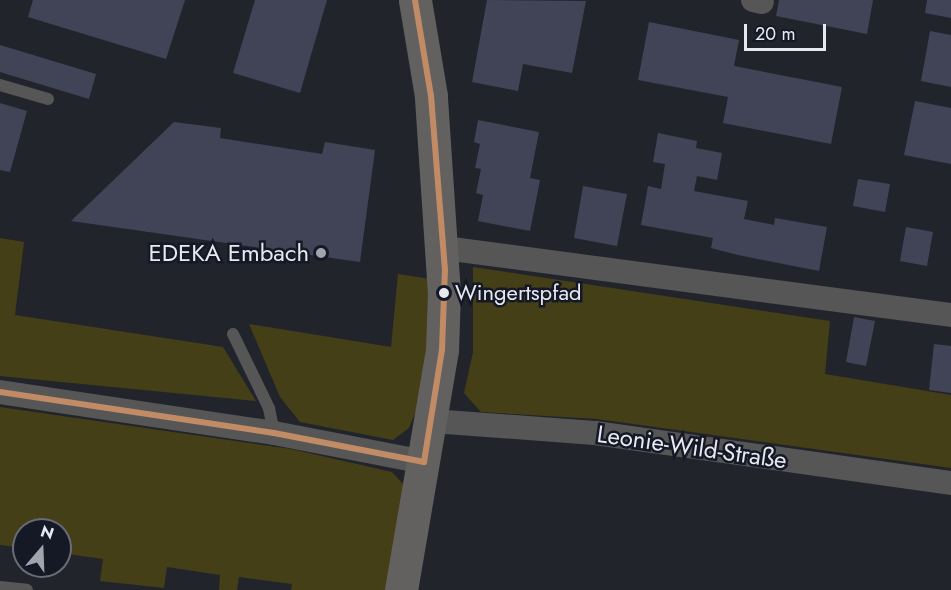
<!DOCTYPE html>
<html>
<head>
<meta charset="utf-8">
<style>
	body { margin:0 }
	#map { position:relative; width:951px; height:590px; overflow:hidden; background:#22242c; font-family:Jost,sans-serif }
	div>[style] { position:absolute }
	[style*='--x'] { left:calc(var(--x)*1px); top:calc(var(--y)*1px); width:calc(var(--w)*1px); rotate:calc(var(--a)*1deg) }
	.green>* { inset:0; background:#443f17 }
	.building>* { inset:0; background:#414456 }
	.lane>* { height:12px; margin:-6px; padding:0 6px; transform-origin:6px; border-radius:6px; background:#565656 }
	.street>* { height:24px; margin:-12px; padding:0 12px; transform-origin:12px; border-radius:12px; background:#565656 }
	.secondary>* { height:33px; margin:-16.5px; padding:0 16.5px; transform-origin:16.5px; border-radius:16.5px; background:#626160 }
	.bus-1>* { height:6px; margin:-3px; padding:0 3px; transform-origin:3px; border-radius:3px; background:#c18c65 }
	.dots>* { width:16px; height:16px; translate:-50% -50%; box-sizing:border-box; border:3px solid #151825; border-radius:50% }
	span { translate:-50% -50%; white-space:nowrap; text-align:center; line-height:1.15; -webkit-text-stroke:5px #151825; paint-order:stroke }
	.bus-label { font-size:22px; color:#e7e9f2 }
	.left { translate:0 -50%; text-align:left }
	.poi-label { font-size:24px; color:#e7e9f2 }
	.right { translate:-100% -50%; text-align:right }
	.street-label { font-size:24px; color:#e7e9f2 }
	.north { position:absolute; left:12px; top:518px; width:60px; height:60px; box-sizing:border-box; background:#151825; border:2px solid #696c77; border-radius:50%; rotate:19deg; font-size:16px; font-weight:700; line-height:24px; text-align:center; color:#e7e9f2 }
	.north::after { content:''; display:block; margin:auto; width:21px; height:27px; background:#a2a4ad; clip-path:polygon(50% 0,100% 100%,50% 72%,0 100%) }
	.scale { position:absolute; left:744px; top:24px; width:82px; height:27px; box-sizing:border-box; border:3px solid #e7e9f2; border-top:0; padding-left:8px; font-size:18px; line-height:21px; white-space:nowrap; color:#e7e9f2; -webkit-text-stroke:4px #151825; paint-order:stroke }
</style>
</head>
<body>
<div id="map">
	<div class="green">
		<i style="clip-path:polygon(0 238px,24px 242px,15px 315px,223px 347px,256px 401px,0 376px)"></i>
		<i style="clip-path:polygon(473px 267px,830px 321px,825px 374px,951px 395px,951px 468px,597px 419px,481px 412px,464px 393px,473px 352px)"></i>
		<i style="clip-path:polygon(398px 274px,430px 279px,428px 351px,422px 396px,409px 428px,393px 440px,300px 422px,280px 397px,249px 324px,391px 347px)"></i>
		<i style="clip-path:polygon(0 407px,291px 449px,392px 472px,404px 485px,388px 590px,291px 590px,292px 584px,239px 577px,237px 590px,219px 590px,220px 575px,167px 567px,164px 588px,100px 581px,103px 559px,60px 553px,60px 530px,24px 530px,24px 548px,0 545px)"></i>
	</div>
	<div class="building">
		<i style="clip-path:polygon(33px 0,185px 0,166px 59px,28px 17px)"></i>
		<i style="clip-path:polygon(255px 0,327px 0,300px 93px,233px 73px)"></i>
		<i style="clip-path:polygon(487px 0,586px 1px,572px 73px,523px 64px,518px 91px,472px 82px)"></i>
		<i style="clip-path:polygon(779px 0,873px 0,867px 34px,776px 16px)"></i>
		<i style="clip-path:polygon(927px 0,951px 0,951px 18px,925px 13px)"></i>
		<i style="clip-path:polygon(649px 22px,739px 40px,734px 66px,842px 87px,831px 144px,723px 123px,728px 97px,638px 80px)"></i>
		<i style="clip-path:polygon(930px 31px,951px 35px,951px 87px,921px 81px)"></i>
		<i style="clip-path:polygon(0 45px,96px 74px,89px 99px,0 72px)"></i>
		<i style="clip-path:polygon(915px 101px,951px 108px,951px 164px,904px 155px)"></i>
		<i style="clip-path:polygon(0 103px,27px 111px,10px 172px,0 170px)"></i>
		<i style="clip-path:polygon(478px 120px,539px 132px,530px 178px,540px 180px,530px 231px,478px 221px,483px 195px,476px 193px,481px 169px,475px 168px,480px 144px,474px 142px)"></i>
		<i style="clip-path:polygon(174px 122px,221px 128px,220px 138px,322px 154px,325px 142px,375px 150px,360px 262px,71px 221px)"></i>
		<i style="clip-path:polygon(658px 133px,697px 141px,696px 148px,722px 153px,717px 180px,697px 176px,694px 191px,748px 201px,744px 219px,774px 225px,775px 218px,827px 227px,819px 271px,738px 255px,711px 248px,713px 238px,641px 225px,648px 186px,661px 189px,665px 164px,653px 162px)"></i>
		<i style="clip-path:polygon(858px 179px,890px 184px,885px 212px,853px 206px)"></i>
		<i style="clip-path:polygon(583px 186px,627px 194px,617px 246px,574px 238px)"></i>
		<i style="clip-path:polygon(906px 227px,933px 232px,927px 266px,900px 261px)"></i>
		<i style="clip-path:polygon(854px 317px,875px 321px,866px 366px,846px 362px)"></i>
		<i style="clip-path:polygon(934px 344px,951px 346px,951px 393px,929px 390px)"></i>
	</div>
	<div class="lane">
		<i style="--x:0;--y:85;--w:50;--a:16.3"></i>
		<i style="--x:233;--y:334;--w:82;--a:64.1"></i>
		<i style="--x:269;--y:408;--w:25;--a:79"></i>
		<i style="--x:0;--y:587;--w:27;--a:6"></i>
	</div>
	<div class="street">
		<i style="--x:753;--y:0;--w:9;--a:13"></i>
		<i style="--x:444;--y:248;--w:511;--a:7.53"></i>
		<i style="--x:0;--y:392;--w:277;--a:8.5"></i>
		<i style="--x:274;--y:433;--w:153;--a:10.9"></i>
		<i style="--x:432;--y:421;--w:163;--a:4.2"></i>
		<i style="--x:595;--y:433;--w:359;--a:8"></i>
	</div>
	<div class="secondary">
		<i style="--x:401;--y:590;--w:243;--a:-80.3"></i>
		<i style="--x:442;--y:350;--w:56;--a:-88"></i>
		<i style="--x:444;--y:294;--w:198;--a:-93.8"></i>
		<i style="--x:431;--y:96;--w:97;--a:-99.5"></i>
	</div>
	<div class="bus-1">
		<i style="--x:0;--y:392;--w:277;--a:8.5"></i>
		<i style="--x:274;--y:433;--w:153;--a:10.9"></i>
		<i style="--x:424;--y:462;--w:113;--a:-80.9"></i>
		<i style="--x:442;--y:350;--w:80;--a:-87.9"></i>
		<i style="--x:445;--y:270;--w:175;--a:-94.6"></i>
		<i style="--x:431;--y:96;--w:97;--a:-99.5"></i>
	</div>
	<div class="dots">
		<i style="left:321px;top:253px;background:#a2a4ad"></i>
		<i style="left:444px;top:293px;background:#e7e9f2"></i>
	</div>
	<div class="bus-label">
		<span class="left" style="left:455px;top:293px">Wingertspfad</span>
	</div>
	<div class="poi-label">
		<span class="right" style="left:309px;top:253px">EDEKA Embach</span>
	</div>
	<div class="street-label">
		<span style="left:692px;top:447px;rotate:8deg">Leonie-Wild-Straße</span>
	</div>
	<div class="north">N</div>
	<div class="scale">20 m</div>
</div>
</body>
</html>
